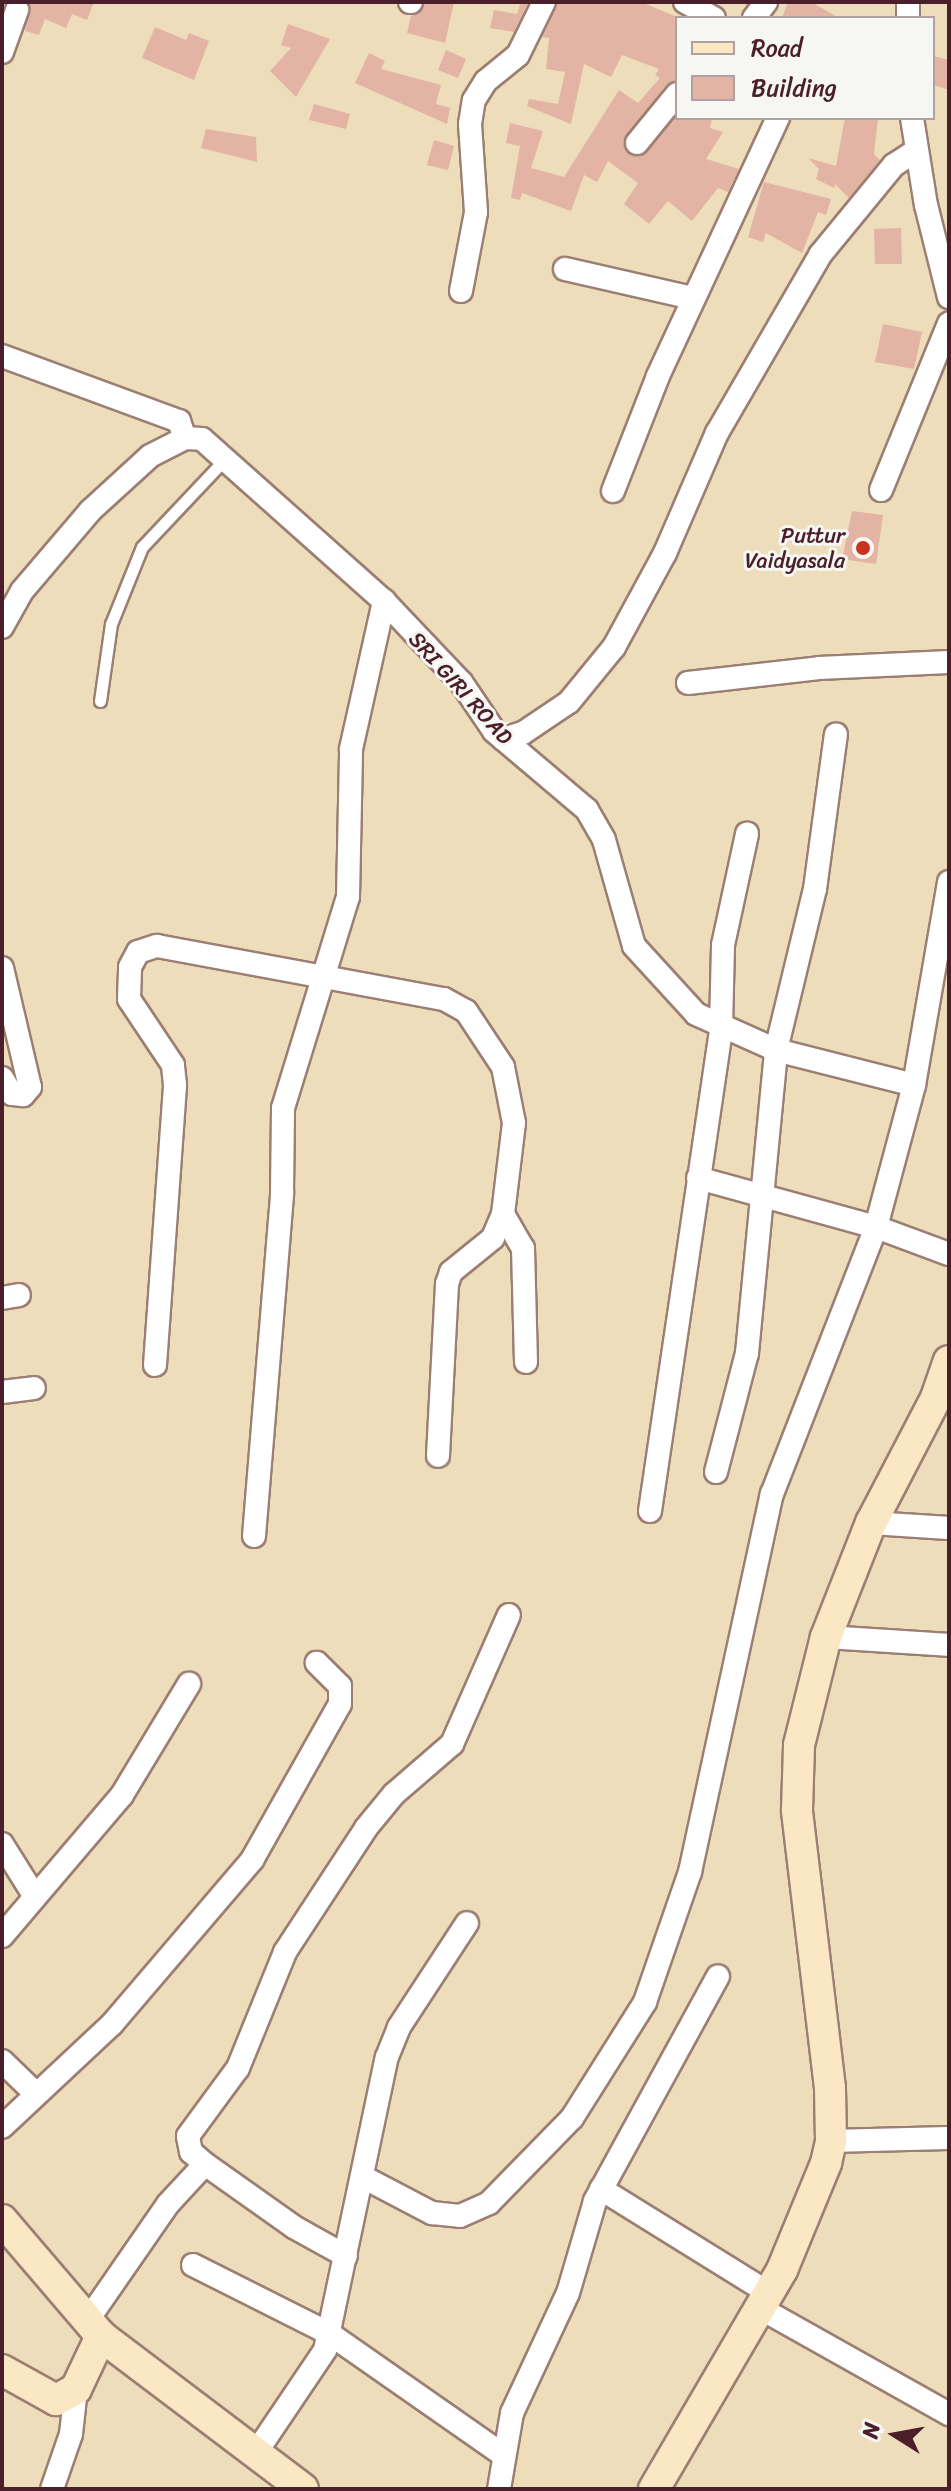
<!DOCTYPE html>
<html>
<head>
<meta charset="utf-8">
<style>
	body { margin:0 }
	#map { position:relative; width:951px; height:2491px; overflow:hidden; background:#edddbb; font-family:Sriracha,sans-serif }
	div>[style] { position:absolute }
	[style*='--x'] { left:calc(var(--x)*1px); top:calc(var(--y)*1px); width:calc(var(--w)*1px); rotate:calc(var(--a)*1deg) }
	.building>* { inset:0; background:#e3b3a3 }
	.roads { filter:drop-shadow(2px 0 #9c7e73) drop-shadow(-2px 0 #9c7e73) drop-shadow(0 2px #9c7e73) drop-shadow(0 -2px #9c7e73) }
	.lane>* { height:11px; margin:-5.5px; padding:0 5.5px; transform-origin:5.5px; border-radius:5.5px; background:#fff }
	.street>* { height:22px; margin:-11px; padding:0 11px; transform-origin:11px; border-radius:11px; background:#fff }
	.secondary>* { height:30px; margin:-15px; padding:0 15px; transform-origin:15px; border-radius:15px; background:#fae7c3 }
	.dots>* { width:22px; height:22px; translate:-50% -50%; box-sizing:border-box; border:4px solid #f6f6f2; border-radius:50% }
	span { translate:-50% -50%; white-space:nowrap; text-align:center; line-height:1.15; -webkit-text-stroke:6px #f6f6f2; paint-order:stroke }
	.poi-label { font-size:22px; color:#4a1f2b }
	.right { translate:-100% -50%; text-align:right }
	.street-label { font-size:22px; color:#4a1f2b }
	.frame { position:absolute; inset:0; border:4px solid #4a1f2b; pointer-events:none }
	.legend { position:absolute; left:675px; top:16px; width:260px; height:104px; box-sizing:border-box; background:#f6f6f2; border:2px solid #b1a0a2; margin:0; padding:10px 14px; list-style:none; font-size:24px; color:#4a1f2b }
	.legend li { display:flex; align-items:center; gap:16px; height:40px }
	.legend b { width:40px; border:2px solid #b1a0a2 }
	.north { position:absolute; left:855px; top:2395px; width:80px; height:80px; -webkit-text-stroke:6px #f6f6f2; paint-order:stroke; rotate:281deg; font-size:22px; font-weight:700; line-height:32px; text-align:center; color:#4a1f2b }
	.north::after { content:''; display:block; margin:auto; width:28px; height:36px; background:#4a1f2b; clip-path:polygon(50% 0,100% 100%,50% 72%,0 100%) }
</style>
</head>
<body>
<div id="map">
	<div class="building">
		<i style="clip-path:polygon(28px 2px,94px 2px,87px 20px,72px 14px,66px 28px,45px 19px,39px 35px,25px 31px)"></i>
		<i style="clip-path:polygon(425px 2px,454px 2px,445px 43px,407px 33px,411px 16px)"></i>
		<i style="clip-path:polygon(521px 2px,528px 2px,514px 32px,490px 28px,494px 10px,517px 14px)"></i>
		<i style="clip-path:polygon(558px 2px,641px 2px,677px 17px,677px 80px,666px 85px,623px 142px,628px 153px,641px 156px,677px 116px,712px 118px,710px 128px,723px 132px,706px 159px,739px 169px,728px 192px,718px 188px,692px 221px,668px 201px,649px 224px,624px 204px,638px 183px,608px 161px,597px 182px,584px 175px,571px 211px,522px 193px,520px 200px,511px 198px,520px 146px,506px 143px,510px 123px,543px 131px,531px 168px,564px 177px,619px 90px,638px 103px,660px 78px,655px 75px,659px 69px,622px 55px,611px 77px,584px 64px,571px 124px,527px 106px,529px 99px,558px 104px,565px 72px,546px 69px,549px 38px,542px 37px)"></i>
		<i style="clip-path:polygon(788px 2px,811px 2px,839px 18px,782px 18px)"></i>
		<i style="clip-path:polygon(288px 24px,330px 39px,296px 97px,270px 71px,291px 48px,281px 45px)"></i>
		<i style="clip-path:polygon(155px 27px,186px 40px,189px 33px,209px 41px,194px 80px,142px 58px)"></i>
		<i style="clip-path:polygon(446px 50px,466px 59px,458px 78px,438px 70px)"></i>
		<i style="clip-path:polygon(369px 53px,385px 61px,381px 69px,441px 85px,436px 104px,450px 108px,447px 124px,355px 83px)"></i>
		<i style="clip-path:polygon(933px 56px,949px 60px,949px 90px,933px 85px)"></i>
		<i style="clip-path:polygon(314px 104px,350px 114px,346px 129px,309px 120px)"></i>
		<i style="clip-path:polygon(845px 118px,878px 118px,874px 154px,880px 160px,849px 198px,835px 184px,834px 188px,816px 179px,819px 169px,808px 158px,836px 166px)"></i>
		<i style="clip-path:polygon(206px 129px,256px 137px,257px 162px,201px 148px)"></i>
		<i style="clip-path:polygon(434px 140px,454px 146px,448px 170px,427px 165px)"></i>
		<i style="clip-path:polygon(764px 182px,831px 199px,826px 215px,818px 212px,802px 253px,766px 233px,763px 242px,748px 237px)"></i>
		<i style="clip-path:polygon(901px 228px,902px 264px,875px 264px,874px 229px)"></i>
		<i style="clip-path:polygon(883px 324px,922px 332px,914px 369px,875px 362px)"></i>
		<i style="clip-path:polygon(852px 511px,883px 515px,876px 564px,842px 559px)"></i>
	</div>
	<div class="roads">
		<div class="lane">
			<i style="--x:100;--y:701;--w:78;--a:-81.9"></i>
			<i style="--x:111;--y:624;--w:83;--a:-68.1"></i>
			<i style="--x:142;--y:547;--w:122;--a:-46.7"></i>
		</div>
		<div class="street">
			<i style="--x:410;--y:2;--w:1;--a:0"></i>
			<i style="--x:685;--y:2;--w:33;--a:29"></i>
			<i style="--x:908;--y:2;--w:16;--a:90"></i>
			<i style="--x:754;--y:18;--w:20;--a:-53"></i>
			<i style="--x:2;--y:52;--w:45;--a:-70.3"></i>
			<i style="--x:912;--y:118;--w:88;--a:80.9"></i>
			<i style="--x:926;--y:205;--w:95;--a:76"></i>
			<i style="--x:637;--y:143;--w:63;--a:-50.8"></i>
			<i style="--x:565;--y:269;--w:131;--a:12.8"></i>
			<i style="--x:461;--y:291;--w:80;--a:-79.2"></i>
			<i style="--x:476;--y:212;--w:88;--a:-93.9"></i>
			<i style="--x:470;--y:124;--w:24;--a:-81"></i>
			<i style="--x:474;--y:100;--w:22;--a:-58"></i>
			<i style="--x:486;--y:81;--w:41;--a:-39.1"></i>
			<i style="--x:518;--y:55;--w:59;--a:-63.9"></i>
			<i style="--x:2;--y:356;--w:189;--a:20.2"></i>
			<i style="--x:179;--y:421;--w:18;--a:71"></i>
			<i style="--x:881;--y:490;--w:180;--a:-67.8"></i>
			<i style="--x:613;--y:491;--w:123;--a:-68.6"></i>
			<i style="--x:658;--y:376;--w:285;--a:-65.1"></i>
			<i style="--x:2;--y:627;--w:41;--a:-60.9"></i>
			<i style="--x:22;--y:591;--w:105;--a:-49.6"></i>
			<i style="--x:90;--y:511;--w:81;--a:-42.5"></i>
			<i style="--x:150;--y:456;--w:39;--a:-27"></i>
			<i style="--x:185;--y:438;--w:17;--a:3"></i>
			<i style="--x:202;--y:439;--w:244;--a:41.7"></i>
			<i style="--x:384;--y:601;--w:112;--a:46.5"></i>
			<i style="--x:461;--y:682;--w:59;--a:56"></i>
			<i style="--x:494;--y:731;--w:122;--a:40.3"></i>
			<i style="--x:587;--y:810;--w:34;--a:60"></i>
			<i style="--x:604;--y:840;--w:110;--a:74.2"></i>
			<i style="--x:634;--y:946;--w:92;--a:47.6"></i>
			<i style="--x:696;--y:1014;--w:88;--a:24.2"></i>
			<i style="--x:776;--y:1050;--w:142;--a:14.2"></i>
			<i style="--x:688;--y:683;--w:132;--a:-6.5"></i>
			<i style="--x:819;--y:668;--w:130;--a:-2.6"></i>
			<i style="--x:503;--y:739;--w:21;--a:-17"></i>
			<i style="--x:523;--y:733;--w:55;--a:-34"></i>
			<i style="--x:569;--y:702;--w:71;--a:-50.7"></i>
			<i style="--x:614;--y:647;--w:107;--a:-61.5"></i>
			<i style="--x:665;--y:553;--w:131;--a:-66.6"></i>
			<i style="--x:717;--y:433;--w:206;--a:-59.9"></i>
			<i style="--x:820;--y:255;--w:117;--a:-50.6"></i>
			<i style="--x:894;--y:165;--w:27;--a:-33"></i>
			<i style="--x:2;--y:968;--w:122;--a:76.8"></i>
			<i style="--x:30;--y:1087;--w:11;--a:131"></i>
			<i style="--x:23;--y:1095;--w:11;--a:-175"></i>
			<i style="--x:12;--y:1094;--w:19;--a:-122"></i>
			<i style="--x:698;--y:1178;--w:185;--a:15.4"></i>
			<i style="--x:876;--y:1227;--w:78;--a:20.3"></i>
			<i style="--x:503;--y:1214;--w:39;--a:60"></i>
			<i style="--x:523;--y:1248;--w:114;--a:88.5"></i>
			<i style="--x:2;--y:1298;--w:17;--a:-10"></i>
			<i style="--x:155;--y:1365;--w:281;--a:-85.9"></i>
			<i style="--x:175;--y:1085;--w:20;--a:-96"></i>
			<i style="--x:173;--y:1065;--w:79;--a:-123.7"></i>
			<i style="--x:129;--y:999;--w:32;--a:-88"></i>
			<i style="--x:130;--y:967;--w:17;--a:-62"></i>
			<i style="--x:138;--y:952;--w:20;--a:-18"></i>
			<i style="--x:157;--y:946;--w:292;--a:10.5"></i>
			<i style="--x:444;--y:999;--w:25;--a:29"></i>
			<i style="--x:466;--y:1011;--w:67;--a:56.5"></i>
			<i style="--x:503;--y:1067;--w:57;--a:78.9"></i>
			<i style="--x:514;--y:1123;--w:92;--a:96.9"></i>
			<i style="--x:503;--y:1214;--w:26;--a:113"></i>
			<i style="--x:493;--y:1238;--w:54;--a:141"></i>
			<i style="--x:451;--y:1272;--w:13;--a:108"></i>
			<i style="--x:447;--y:1284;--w:172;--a:93"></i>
			<i style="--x:2;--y:1392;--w:32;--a:-7"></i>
			<i style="--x:716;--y:1472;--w:123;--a:-75.4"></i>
			<i style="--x:747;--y:1353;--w:304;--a:-84.5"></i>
			<i style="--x:776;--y:1050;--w:166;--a:-76.4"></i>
			<i style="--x:815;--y:889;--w:156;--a:-82.3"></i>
			<i style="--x:650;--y:1511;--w:488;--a:-81.6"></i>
			<i style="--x:721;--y:1028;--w:83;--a:-88.6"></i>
			<i style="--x:723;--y:945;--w:114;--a:-77.8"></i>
			<i style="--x:871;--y:1523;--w:78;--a:3.7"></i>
			<i style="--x:254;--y:1536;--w:345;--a:-85.3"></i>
			<i style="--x:282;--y:1192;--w:84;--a:-89.3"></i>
			<i style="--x:283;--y:1108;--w:221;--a:-72.9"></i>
			<i style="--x:348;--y:897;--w:148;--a:-88.8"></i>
			<i style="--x:351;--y:749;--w:152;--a:-77.4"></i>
			<i style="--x:826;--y:1637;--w:123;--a:3.7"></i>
			<i style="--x:2;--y:1844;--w:60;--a:57.9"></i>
			<i style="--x:2;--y:1936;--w:185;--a:-49.6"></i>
			<i style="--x:122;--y:1795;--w:130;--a:-58.9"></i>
			<i style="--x:2;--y:2061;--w:46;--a:44.1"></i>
			<i style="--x:2;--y:2127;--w:151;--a:-43.1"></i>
			<i style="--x:112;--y:2024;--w:216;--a:-49.5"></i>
			<i style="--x:252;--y:1860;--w:179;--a:-60.6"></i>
			<i style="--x:340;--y:1704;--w:18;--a:-90"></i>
			<i style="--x:340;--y:1686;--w:33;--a:-135"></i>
			<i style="--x:831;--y:2141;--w:118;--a:-1.5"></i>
			<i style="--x:363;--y:2177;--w:78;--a:27.6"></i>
			<i style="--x:432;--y:2213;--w:28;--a:6"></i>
			<i style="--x:460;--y:2216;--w:32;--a:-24"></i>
			<i style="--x:489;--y:2203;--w:119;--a:-45.7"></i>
			<i style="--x:572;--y:2118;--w:137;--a:-57.8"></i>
			<i style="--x:645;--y:2002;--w:138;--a:-70.9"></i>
			<i style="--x:690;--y:1872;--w:387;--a:-77.8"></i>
			<i style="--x:772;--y:1494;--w:287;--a:-68.7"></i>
			<i style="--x:876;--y:1227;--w:147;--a:-75"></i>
			<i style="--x:914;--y:1085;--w:206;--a:-80.2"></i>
			<i style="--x:601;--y:2189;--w:198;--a:31.8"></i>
			<i style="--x:346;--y:2256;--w:60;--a:-150.9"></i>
			<i style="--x:294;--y:2227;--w:109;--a:-144.7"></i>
			<i style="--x:205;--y:2164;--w:18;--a:-139"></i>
			<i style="--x:191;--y:2152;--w:16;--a:-101"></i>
			<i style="--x:188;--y:2136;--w:84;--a:-53.7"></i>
			<i style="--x:238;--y:2068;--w:125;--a:-67.9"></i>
			<i style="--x:285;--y:1952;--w:148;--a:-56.8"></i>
			<i style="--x:366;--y:1828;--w:44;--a:-50.5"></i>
			<i style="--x:394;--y:1794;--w:77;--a:-40.8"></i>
			<i style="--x:452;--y:1744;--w:141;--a:-66.2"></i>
			<i style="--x:193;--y:2265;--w:153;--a:26.7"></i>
			<i style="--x:330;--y:2334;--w:210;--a:34.9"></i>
			<i style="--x:760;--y:2308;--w:217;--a:29.3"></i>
			<i style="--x:87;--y:2321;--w:142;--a:-55.3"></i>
			<i style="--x:168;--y:2204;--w:54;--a:-47.2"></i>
			<i style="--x:257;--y:2451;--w:122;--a:-56"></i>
			<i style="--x:325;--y:2350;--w:299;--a:-78.1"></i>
			<i style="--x:387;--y:2057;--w:32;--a:-68"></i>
			<i style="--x:399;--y:2027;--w:124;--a:-56.8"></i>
			<i style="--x:52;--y:2489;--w:58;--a:-70.9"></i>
			<i style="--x:71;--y:2434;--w:45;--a:-83.7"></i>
			<i style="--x:499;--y:2489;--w:77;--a:-80.3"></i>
			<i style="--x:512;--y:2413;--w:132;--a:-65"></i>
			<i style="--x:568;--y:2293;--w:96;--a:-73.6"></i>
			<i style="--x:595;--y:2201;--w:256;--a:-61.3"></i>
		</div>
		<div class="secondary">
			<i style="--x:2;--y:2220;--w:153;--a:49.5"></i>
			<i style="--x:101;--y:2336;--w:253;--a:37.1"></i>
			<i style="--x:2;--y:2370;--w:62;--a:29.1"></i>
			<i style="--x:56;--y:2400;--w:23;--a:-29"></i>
			<i style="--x:76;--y:2389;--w:59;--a:-64.7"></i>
			<i style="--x:654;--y:2489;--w:254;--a:-59.7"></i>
			<i style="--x:782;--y:2270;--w:116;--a:-67.6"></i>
			<i style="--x:826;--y:2163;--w:23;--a:-77"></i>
			<i style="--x:831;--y:2141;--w:53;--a:-91.1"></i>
			<i style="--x:830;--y:2088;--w:280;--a:-96.8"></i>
			<i style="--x:797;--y:1810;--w:65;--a:-88.2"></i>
			<i style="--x:799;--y:1745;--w:111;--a:-76"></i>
			<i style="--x:826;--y:1637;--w:123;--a:-68.5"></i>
			<i style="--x:871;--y:1523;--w:141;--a:-62.5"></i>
			<i style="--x:936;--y:1398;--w:39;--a:-71"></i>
		</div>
	</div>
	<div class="dots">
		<i style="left:863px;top:548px;background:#c8321e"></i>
	</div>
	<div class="poi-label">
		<span class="right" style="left:845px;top:548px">Puttur<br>Vaidyasala</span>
	</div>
	<div class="street-label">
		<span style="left:461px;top:688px;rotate:48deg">SRI GIRI ROAD</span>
	</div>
	<div class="frame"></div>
	<ul class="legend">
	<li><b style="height:10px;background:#fae7c3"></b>Road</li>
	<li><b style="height:22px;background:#e3b3a3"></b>Building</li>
	</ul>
	<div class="north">N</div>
</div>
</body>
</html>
